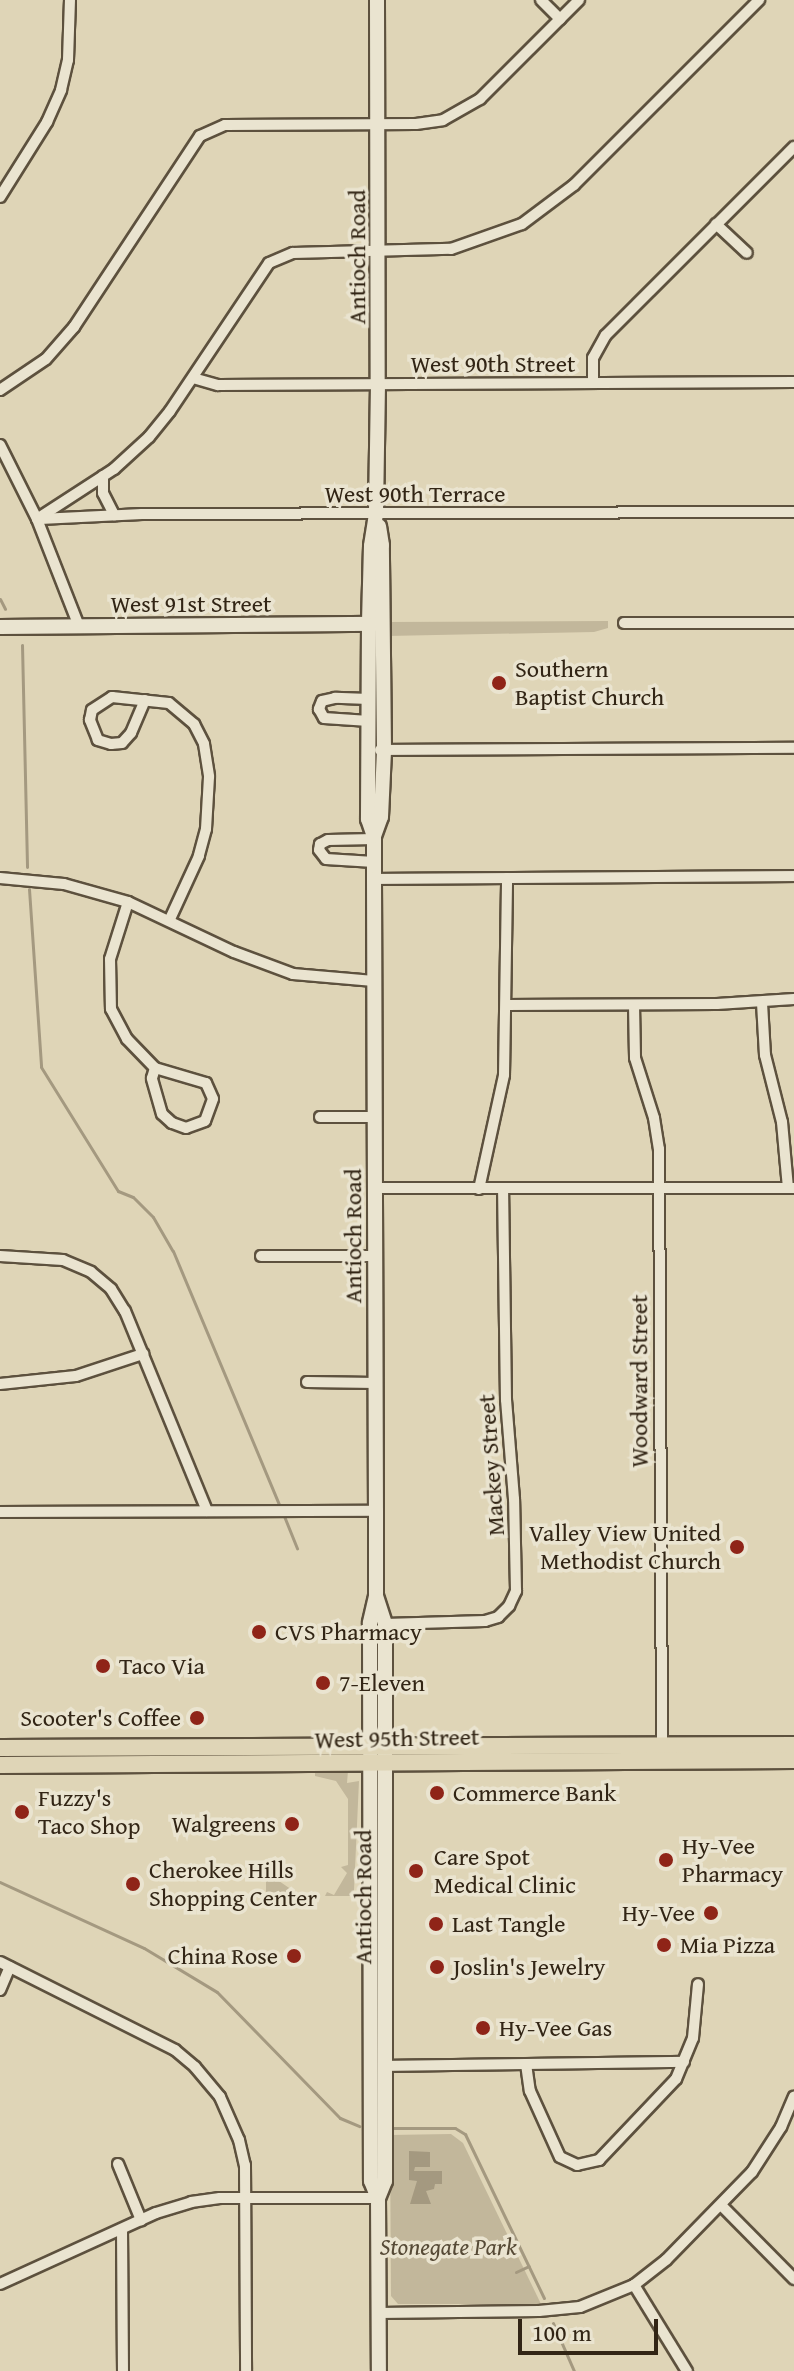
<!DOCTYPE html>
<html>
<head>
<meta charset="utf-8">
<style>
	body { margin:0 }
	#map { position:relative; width:794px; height:2371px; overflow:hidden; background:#dfd5b7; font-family:"Gentium Book Plus",serif }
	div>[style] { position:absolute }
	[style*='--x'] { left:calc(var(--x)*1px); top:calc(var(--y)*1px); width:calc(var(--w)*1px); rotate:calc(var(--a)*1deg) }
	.green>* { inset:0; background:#c2b79b }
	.water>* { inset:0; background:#a49980 }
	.stream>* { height:3px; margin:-1.5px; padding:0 1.5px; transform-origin:1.5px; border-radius:1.5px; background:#a49980 }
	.roads { filter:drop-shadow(2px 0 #5d513e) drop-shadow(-2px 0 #5d513e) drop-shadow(0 2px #5d513e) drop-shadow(0 -2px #5d513e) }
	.minor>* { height:10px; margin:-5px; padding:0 5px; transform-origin:5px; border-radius:5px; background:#eae4d0 }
	.tertiary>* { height:14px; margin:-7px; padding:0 7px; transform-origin:7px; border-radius:7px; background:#eae4d0 }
	.secondary>* { height:14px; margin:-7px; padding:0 7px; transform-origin:7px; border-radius:7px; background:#eae4d0 }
	.primary>* { height:16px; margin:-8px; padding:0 8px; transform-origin:8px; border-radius:8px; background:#dfd5b7 }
	.dots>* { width:22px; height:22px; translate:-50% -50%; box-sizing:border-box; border:4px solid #eae4d0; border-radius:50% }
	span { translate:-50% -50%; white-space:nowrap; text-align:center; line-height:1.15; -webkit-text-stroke:7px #eae4d0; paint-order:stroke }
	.street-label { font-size:24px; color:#322515 }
	.poi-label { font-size:24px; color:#322515 }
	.left { translate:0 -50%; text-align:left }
	.right { translate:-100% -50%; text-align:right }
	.park-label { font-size:24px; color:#564a36; font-style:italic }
	.scale { position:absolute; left:518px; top:2319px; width:140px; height:36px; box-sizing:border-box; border:4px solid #322515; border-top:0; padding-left:10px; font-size:24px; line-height:28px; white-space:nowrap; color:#322515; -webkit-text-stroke:6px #eae4d0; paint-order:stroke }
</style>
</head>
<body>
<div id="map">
	<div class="green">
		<i style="clip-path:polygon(608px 621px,608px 628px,594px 632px,387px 636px,387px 622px)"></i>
		<i style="clip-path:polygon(315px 1771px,348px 1771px,347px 1783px,359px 1781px,354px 1890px,350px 1896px,325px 1896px,327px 1892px,334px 1895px,347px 1873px,341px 1867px,348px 1865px,348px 1799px,336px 1781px,315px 1776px)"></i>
		<i style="clip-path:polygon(273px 1873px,278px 1874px,276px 1879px,298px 1894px,275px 1894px,270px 1900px,266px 1894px,266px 1879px)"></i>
		<i style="clip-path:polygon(451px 2134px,463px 2143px,541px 2304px,398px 2304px,391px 2296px,390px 2135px)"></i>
	</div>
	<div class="water">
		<i style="clip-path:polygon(409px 2151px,430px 2152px,430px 2167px,415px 2167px,414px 2171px,442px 2171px,442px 2184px,435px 2184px,434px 2189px,426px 2191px,431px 2204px,410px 2204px,417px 2181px,409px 2180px)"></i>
	</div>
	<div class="stream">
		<i style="--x:0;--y:599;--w:11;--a:63"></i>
		<i style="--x:22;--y:645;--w:222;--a:88.7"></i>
		<i style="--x:29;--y:889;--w:178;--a:86.1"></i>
		<i style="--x:41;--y:1067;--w:146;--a:58.2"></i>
		<i style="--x:118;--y:1191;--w:16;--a:22"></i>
		<i style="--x:133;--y:1197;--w:28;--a:45"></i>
		<i style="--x:153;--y:1217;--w:39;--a:60"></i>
		<i style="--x:173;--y:1251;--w:280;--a:67.3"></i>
		<i style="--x:284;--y:1516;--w:35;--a:68"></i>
		<i style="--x:0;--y:1882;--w:158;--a:24.6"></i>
		<i style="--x:144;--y:1948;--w:85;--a:31.1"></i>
		<i style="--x:217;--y:1992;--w:176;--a:45.7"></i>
		<i style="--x:340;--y:2118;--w:21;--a:23"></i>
		<i style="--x:393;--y:2128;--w:62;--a:0"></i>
		<i style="--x:455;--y:2128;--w:12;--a:31"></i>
		<i style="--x:465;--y:2134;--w:182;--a:64.3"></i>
		<i style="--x:516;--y:2272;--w:14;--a:-25"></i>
		<i style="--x:553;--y:2323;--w:52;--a:66.4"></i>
	</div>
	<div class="roads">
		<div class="minor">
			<i style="--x:541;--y:0;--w:27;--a:45"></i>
			<i style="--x:0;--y:197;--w:89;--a:-57.9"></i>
			<i style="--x:47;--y:122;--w:35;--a:-66"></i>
			<i style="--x:61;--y:90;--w:31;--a:-77"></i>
			<i style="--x:68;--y:60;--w:60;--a:-88.1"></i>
			<i style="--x:716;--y:224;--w:42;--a:43.1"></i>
			<i style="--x:193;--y:378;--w:26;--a:16"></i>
			<i style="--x:218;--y:385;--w:576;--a:-0.3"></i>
			<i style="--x:593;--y:383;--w:25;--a:-90"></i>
			<i style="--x:593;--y:358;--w:26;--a:-61"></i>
			<i style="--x:606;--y:335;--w:266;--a:-45"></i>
			<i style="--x:0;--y:390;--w:55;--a:-34"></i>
			<i style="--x:46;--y:359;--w:43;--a:-48.8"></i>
			<i style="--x:74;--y:327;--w:229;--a:-56.6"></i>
			<i style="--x:200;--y:136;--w:27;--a:-24"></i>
			<i style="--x:225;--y:125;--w:191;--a:-0.3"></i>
			<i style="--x:416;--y:124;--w:27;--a:-8"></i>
			<i style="--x:443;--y:120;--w:43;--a:-29.6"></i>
			<i style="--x:480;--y:99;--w:140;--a:-45"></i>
			<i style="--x:0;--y:445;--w:83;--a:63.4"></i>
			<i style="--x:37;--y:519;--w:115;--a:68.6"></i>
			<i style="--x:103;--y:476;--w:17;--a:90"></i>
			<i style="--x:103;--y:493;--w:25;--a:63"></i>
			<i style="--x:37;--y:519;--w:92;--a:-33"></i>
			<i style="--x:114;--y:469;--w:47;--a:-42.4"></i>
			<i style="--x:149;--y:437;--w:33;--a:-51"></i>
			<i style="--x:170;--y:411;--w:178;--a:-56.2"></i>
			<i style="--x:269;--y:263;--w:26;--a:-23"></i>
			<i style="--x:293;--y:253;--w:158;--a:-1.5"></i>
			<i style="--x:451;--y:249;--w:75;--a:-19.4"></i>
			<i style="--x:522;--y:224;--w:65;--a:-36.9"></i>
			<i style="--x:574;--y:185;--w:262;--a:-45"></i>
			<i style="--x:40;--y:519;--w:102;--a:-2.8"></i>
			<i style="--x:142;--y:514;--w:652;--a:-0.18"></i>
			<i style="--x:624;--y:623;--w:170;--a:0"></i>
			<i style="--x:369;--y:699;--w:34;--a:-178"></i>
			<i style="--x:335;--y:698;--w:13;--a:167"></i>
			<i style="--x:322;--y:701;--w:9;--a:111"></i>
			<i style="--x:319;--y:709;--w:10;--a:61"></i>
			<i style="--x:324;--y:718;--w:45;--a:3.8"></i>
			<i style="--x:145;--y:700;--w:36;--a:113"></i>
			<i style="--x:131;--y:733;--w:13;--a:132"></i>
			<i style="--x:122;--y:743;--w:11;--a:175"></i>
			<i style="--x:111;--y:744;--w:14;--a:-163"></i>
			<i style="--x:98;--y:740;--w:22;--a:-112"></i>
			<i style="--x:90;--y:720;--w:10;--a:-79"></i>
			<i style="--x:92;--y:710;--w:24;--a:-33"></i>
			<i style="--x:112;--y:697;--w:57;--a:6"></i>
			<i style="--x:169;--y:703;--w:33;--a:40"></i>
			<i style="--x:194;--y:724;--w:22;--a:63"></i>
			<i style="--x:204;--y:744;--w:33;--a:81"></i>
			<i style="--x:209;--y:777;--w:52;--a:93.3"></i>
			<i style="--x:206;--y:829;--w:28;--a:105"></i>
			<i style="--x:199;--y:856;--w:69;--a:114.7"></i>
			<i style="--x:380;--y:750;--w:414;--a:-0.3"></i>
			<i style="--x:374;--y:839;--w:46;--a:178.8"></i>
			<i style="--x:328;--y:840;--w:9;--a:153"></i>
			<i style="--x:320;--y:844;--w:6;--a:99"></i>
			<i style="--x:319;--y:850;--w:11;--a:52"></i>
			<i style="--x:326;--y:859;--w:48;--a:3.6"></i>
			<i style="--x:0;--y:878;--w:64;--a:5.4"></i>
			<i style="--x:64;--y:884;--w:66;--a:15.7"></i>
			<i style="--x:128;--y:902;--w:117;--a:25.3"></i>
			<i style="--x:234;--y:952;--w:63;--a:20.4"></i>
			<i style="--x:293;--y:974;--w:81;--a:4.9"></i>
			<i style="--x:374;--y:879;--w:420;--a:-0.4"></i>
			<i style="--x:128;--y:902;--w:60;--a:107.5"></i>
			<i style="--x:110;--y:959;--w:50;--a:88.9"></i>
			<i style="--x:111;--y:1009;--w:34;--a:62"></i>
			<i style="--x:127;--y:1039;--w:40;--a:46"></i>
			<i style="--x:155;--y:1068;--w:53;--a:16.4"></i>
			<i style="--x:206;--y:1083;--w:17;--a:66"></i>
			<i style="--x:213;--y:1099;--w:23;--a:110"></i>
			<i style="--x:205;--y:1121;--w:20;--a:160"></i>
			<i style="--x:186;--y:1128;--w:15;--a:-160"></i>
			<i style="--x:172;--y:1123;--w:13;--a:-138"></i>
			<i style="--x:162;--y:1114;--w:37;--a:-106"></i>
			<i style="--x:152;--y:1078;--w:10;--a:-73"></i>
			<i style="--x:762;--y:1003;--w:52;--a:86.7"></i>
			<i style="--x:765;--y:1055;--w:69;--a:75.8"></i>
			<i style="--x:782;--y:1122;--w:66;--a:84.8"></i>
			<i style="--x:506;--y:1005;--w:211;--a:-0.3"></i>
			<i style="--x:717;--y:1004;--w:77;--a:-3.7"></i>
			<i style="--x:634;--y:1005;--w:53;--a:88.9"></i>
			<i style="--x:635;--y:1058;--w:63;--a:72.4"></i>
			<i style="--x:654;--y:1118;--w:31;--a:81"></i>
			<i style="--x:659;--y:1149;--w:602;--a:89.71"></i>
			<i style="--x:320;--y:1117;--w:53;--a:0"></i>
			<i style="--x:374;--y:1188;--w:420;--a:0"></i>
			<i style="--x:479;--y:1189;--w:117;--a:-77.6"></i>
			<i style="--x:504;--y:1075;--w:197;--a:-89.1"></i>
			<i style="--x:0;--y:1256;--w:63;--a:3.6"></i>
			<i style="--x:63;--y:1260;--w:30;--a:23"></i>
			<i style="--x:91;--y:1272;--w:26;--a:40"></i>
			<i style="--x:111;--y:1289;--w:26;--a:58"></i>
			<i style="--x:125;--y:1311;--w:216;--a:67.7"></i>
			<i style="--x:261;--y:1256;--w:114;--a:0"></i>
			<i style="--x:307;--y:1382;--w:69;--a:0.8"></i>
			<i style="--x:0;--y:1384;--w:76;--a:-6"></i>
			<i style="--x:76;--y:1376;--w:71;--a:-18.2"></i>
			<i style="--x:0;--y:1512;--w:376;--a:-0.2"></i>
			<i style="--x:385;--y:1624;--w:100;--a:-1.7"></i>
			<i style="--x:485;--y:1621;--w:14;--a:-17"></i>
			<i style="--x:498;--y:1617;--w:16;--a:-45"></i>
			<i style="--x:509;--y:1606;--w:17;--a:-65"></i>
			<i style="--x:516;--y:1591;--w:92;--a:-91.2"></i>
			<i style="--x:514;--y:1499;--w:99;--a:-94.6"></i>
			<i style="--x:506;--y:1400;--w:209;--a:-90.8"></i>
			<i style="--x:0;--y:1962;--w:196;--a:26.7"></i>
			<i style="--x:175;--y:2050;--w:26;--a:40"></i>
			<i style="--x:195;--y:2067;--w:39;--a:50"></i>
			<i style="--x:220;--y:2097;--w:47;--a:66.2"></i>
			<i style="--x:239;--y:2140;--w:26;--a:77"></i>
			<i style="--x:245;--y:2165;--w:206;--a:89.7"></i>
			<i style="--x:0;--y:1990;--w:25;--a:-67"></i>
			<i style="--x:526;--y:2064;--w:27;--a:82"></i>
			<i style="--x:530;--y:2091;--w:72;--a:65.6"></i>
			<i style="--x:560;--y:2157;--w:19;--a:25"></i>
			<i style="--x:577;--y:2165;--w:23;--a:-13"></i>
			<i style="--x:599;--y:2160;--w:112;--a:-46.5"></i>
			<i style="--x:676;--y:2079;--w:44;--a:-67.5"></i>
			<i style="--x:693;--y:2038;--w:54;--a:-84.7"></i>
			<i style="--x:385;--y:2066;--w:299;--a:-0.8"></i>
			<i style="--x:118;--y:2164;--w:61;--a:67.7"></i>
			<i style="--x:721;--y:2205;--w:104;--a:45.4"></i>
			<i style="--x:122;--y:2229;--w:142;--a:89.6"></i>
			<i style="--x:0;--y:2284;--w:171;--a:-24.5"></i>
			<i style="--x:156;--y:2213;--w:37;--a:-17"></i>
			<i style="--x:191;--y:2202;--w:29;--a:-8"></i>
			<i style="--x:220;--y:2198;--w:158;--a:0"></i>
			<i style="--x:634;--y:2285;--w:101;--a:58.4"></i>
			<i style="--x:379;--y:2313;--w:160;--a:-0.7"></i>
			<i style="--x:539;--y:2311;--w:41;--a:-5.6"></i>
			<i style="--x:580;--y:2307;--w:58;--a:-22.2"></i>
			<i style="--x:634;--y:2285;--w:41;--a:-38"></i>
			<i style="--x:666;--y:2260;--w:123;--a:-45.7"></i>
			<i style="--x:752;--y:2172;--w:54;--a:-57.2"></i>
			<i style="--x:781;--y:2127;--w:33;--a:-67"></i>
		</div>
		<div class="tertiary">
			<i style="--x:0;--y:627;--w:380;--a:-0.5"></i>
		</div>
		<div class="secondary">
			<i style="--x:377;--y:0;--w:384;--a:89.9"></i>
			<i style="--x:378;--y:384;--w:130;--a:90.9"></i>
			<i style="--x:376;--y:514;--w:32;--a:99"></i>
			<i style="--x:371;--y:546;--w:79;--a:91.5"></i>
			<i style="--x:369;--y:625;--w:194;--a:90.3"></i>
			<i style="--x:368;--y:819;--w:18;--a:71"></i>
			<i style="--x:374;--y:836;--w:43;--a:90"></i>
			<i style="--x:374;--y:879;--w:632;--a:89.82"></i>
			<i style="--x:376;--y:1511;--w:85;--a:90"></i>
			<i style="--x:376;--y:1596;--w:28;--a:103"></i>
			<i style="--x:370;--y:1623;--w:558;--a:89.9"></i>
			<i style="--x:371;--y:2181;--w:18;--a:68"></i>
			<i style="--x:378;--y:2198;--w:173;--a:89.7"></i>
			<i style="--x:374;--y:836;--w:20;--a:-70"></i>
			<i style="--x:381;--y:817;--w:67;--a:-87.4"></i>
			<i style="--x:384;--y:750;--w:205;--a:-90.6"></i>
			<i style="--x:382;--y:545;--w:19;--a:-99"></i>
			<i style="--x:376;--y:1596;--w:29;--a:72"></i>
			<i style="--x:385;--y:1624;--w:557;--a:90"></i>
			<i style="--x:385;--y:2181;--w:18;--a:112"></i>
		</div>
		<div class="primary">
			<i style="--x:0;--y:1748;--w:794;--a:-0.22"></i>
			<i style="--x:0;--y:1765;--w:794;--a:-0.36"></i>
		</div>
	</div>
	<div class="dots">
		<i style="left:499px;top:683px;background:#8f2418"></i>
		<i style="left:737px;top:1547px;background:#8f2418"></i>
		<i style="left:259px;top:1632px;background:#8f2418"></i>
		<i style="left:103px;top:1666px;background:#8f2418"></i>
		<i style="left:323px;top:1683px;background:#8f2418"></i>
		<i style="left:197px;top:1718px;background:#8f2418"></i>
		<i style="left:437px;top:1793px;background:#8f2418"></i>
		<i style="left:22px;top:1812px;background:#8f2418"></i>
		<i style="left:292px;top:1824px;background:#8f2418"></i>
		<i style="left:666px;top:1860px;background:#8f2418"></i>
		<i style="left:416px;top:1871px;background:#8f2418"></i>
		<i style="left:133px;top:1884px;background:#8f2418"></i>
		<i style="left:711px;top:1913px;background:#8f2418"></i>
		<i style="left:436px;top:1924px;background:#8f2418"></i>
		<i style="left:664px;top:1945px;background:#8f2418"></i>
		<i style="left:294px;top:1956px;background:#8f2418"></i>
		<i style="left:437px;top:1967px;background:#8f2418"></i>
		<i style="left:483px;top:2028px;background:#8f2418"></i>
	</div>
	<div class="street-label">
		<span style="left:357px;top:257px;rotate:-90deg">Antioch Road</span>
		<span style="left:493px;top:364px">West 90th Street</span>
		<span style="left:415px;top:494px">West 90th Terrace</span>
		<span style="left:191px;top:604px">West 91st Street</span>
		<span style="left:353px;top:1236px;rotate:-90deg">Antioch Road</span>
		<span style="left:639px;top:1381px;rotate:-90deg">Woodward Street</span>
		<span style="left:491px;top:1465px;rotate:-94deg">Mackey Street</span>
		<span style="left:397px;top:1738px;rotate:-1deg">West 95th Street</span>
		<span style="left:363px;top:1897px;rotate:-90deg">Antioch Road</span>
	</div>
	<div class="poi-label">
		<span class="left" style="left:515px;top:683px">Southern<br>Baptist Church</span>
		<span class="right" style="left:721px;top:1547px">Valley View United<br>Methodist Church</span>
		<span class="left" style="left:275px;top:1632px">CVS Pharmacy</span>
		<span class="left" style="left:119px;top:1666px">Taco Via</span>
		<span class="left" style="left:339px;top:1683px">7-Eleven</span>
		<span class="right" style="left:181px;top:1718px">Scooter's Coffee</span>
		<span class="left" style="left:453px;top:1793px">Commerce Bank</span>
		<span class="left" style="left:38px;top:1812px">Fuzzy's<br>Taco Shop</span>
		<span class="right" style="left:276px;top:1824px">Walgreens</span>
		<span class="left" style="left:682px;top:1860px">Hy-Vee<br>Pharmacy</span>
		<span class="left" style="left:434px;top:1871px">Care Spot<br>Medical Clinic</span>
		<span class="left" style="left:149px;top:1884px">Cherokee Hills<br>Shopping Center</span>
		<span class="right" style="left:695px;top:1913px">Hy-Vee</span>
		<span class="left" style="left:452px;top:1924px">Last Tangle</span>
		<span class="left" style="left:680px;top:1945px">Mia Pizza</span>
		<span class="right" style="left:278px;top:1956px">China Rose</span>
		<span class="left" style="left:453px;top:1967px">Joslin's Jewelry</span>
		<span class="left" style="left:499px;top:2028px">Hy-Vee Gas</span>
	</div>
	<div class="park-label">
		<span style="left:448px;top:2247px">Stonegate Park</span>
	</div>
	<div class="scale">100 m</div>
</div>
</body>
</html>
